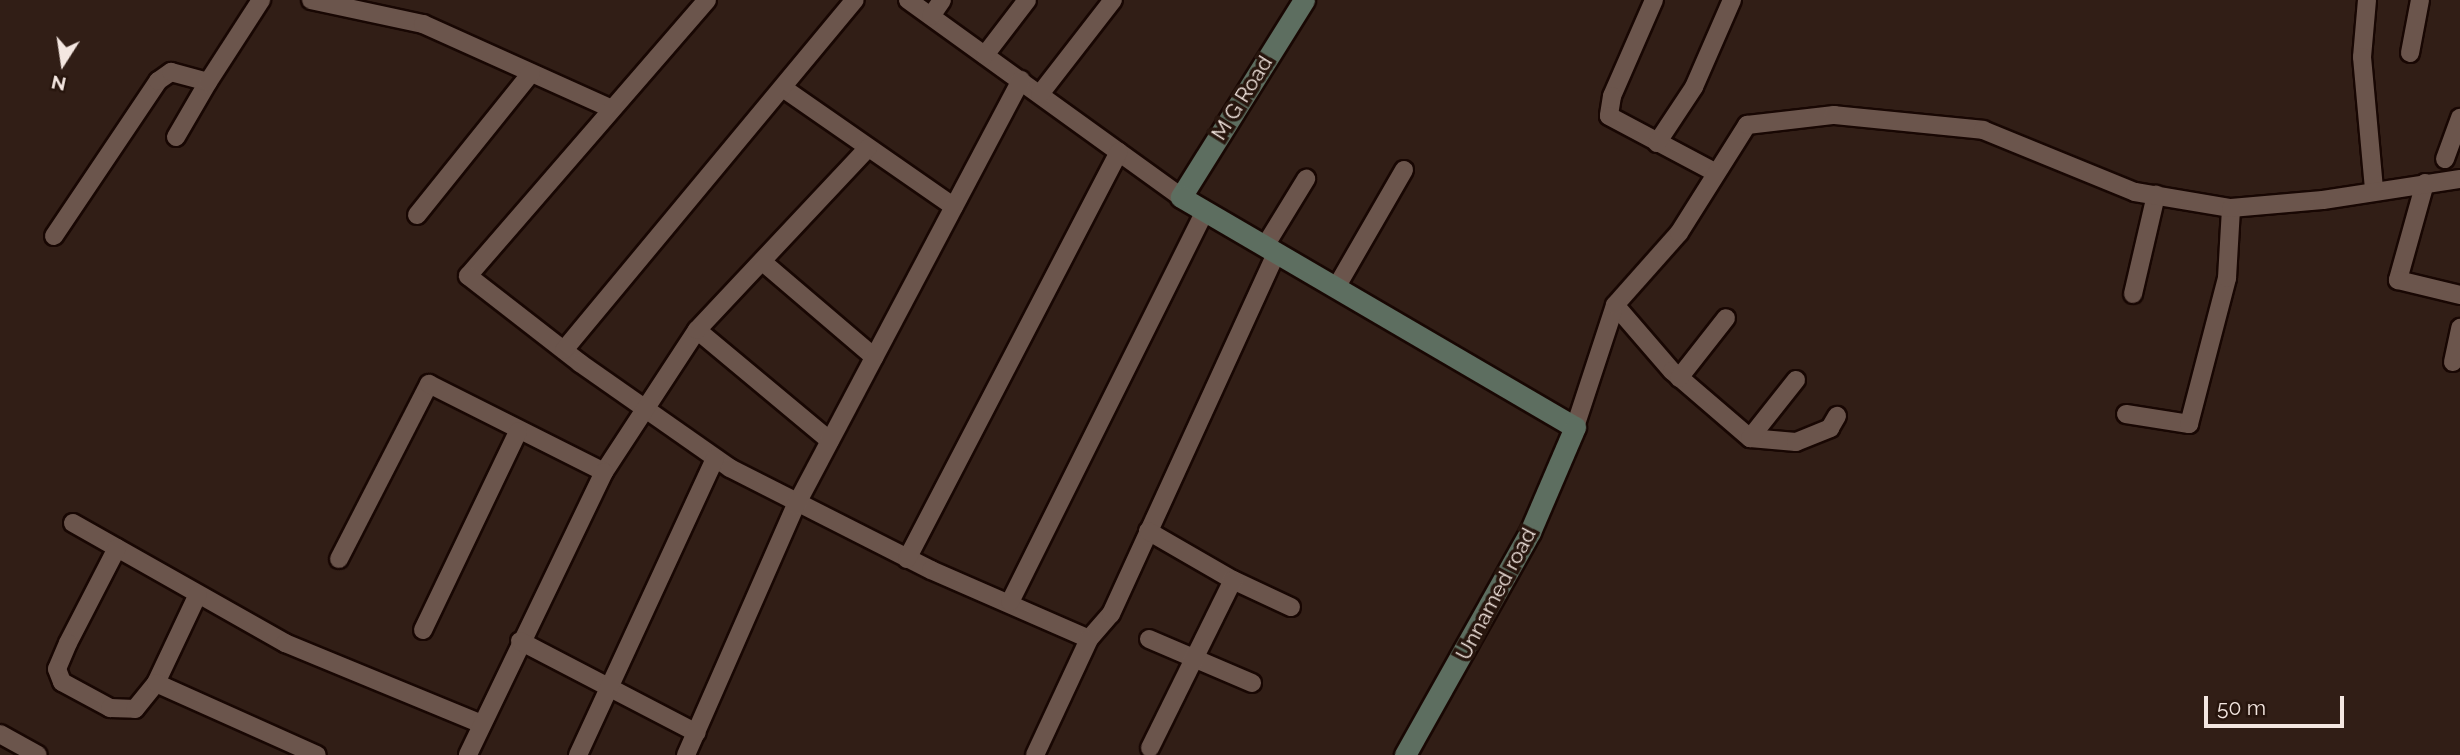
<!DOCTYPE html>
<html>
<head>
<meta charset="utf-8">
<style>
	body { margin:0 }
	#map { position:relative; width:2460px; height:755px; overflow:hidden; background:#311e16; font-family:Raleway,sans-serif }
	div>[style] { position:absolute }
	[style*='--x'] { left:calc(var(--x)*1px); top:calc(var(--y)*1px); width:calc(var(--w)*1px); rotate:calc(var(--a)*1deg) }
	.roads { filter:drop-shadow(2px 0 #180703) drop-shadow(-2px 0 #180703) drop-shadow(0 2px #180703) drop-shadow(0 -2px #180703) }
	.street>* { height:18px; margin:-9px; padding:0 9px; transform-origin:9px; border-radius:9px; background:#6b554c }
	.secondary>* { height:21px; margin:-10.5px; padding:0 10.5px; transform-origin:10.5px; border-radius:10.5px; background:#5d6e60 }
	span { translate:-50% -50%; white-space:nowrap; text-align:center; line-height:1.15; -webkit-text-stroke:7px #27150d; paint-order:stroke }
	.street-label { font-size:21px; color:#f4e7e1 }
	.north { position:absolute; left:28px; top:28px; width:70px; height:70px; -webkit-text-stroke:5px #27150d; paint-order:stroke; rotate:192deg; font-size:19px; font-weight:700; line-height:28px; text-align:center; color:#f4e7e1 }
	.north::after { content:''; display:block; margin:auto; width:24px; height:32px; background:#f4e7e1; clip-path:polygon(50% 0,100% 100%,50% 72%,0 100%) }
	.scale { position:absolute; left:2204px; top:696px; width:140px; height:32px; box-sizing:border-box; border:4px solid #f4e7e1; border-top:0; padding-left:9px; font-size:21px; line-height:24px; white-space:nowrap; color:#f4e7e1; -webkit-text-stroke:5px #27150d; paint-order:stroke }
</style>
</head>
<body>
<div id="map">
	<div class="roads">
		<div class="street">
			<i style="--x:311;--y:0;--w:115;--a:12.1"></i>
			<i style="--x:423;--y:24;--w:207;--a:24.2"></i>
			<i style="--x:707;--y:0;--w:365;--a:130.9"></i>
			<i style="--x:468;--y:276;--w:142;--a:37.8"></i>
			<i style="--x:580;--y:363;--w:183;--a:35"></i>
			<i style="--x:730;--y:468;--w:225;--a:26.9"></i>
			<i style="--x:931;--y:570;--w:172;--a:23.6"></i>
			<i style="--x:1089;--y:639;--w:33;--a:-49"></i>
			<i style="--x:1111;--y:614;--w:398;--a:-65.4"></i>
			<i style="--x:908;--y:0;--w:337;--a:35.8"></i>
			<i style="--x:1654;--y:0;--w:105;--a:113.6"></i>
			<i style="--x:1612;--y:96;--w:20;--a:99"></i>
			<i style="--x:1609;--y:116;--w:121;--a:28"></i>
			<i style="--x:2367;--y:0;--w:57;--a:95"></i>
			<i style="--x:2362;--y:57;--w:134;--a:84.8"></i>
			<i style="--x:931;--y:16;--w:19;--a:-55"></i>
			<i style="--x:2410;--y:53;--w:54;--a:-79.3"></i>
			<i style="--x:985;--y:55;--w:69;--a:-52.6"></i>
			<i style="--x:783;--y:88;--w:208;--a:34.8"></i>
			<i style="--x:1040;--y:94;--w:119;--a:-52.2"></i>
			<i style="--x:176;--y:137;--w:64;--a:-59.8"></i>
			<i style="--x:1657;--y:143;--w:67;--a:-56.5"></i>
			<i style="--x:1694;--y:87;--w:95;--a:-66.4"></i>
			<i style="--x:2445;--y:159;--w:44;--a:-69.9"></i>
			<i style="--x:2425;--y:183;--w:101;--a:105.6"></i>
			<i style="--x:2398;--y:280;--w:64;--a:13.6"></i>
			<i style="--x:417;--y:215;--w:182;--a:-51.2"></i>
			<i style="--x:54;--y:236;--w:187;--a:-56.1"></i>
			<i style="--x:158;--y:81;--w:16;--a:-35"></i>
			<i style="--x:171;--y:72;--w:38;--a:15"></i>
			<i style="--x:208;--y:82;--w:98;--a:-57.1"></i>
			<i style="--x:1265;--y:246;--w:79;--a:-58.5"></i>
			<i style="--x:764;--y:263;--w:145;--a:40.5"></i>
			<i style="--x:1337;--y:286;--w:134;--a:-60"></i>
			<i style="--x:2133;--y:294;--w:102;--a:-76.9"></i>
			<i style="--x:1615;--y:305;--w:87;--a:49.2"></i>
			<i style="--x:1672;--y:371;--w:103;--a:40.7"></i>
			<i style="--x:1750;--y:438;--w:46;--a:5"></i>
			<i style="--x:1796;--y:442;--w:37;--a:-22"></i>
			<i style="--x:1830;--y:428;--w:14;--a:-60"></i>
			<i style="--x:697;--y:330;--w:173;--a:39.8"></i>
			<i style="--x:564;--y:350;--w:455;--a:-50.3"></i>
			<i style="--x:2453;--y:362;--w:35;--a:-78"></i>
			<i style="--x:1679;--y:378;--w:76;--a:-51.9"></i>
			<i style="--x:2126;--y:414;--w:64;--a:9"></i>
			<i style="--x:2189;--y:424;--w:151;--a:-75.4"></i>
			<i style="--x:2227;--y:278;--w:70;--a:-86.7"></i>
			<i style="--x:1575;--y:427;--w:128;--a:-71.8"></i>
			<i style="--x:1615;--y:305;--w:96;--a:-48.4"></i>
			<i style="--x:1679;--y:233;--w:128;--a:-57.8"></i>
			<i style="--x:1747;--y:125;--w:88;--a:-6.6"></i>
			<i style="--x:1834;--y:115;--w:150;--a:5.7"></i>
			<i style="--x:1983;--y:130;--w:164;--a:22.2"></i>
			<i style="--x:2135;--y:192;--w:97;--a:9.5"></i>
			<i style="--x:2231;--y:208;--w:92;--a:-5"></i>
			<i style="--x:2323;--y:200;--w:139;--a:-8.7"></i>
			<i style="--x:1750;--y:438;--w:74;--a:-51.6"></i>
			<i style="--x:604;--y:472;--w:170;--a:-56.8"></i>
			<i style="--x:697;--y:330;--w:250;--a:-46.8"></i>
			<i style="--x:73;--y:523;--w:244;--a:29.5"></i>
			<i style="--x:285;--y:643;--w:213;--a:22.4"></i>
			<i style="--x:1148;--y:531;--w:98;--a:30"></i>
			<i style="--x:1233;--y:580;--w:64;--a:25"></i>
			<i style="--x:117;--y:548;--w:107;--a:117.3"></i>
			<i style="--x:68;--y:643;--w:28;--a:113"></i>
			<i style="--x:57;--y:669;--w:14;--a:69"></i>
			<i style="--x:62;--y:682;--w:55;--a:28.4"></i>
			<i style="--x:110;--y:708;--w:25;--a:2"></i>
			<i style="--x:135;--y:709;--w:33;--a:-51"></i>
			<i style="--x:156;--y:683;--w:98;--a:-64.7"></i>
			<i style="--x:339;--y:559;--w:197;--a:-62.8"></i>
			<i style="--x:429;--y:384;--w:196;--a:26.7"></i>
			<i style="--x:604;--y:472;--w:314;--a:115.7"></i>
			<i style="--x:907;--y:559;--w:459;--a:-62.5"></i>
			<i style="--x:1010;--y:602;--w:437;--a:-63.5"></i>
			<i style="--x:423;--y:630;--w:220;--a:-64.4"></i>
			<i style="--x:1149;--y:639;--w:112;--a:23.1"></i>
			<i style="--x:520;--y:641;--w:199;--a:27.5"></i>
			<i style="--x:156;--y:683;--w:176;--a:24.1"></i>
			<i style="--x:0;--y:734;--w:43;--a:28.9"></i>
			<i style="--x:1150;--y:748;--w:187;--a:-63.7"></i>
			<i style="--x:578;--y:755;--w:327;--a:-65.2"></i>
			<i style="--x:686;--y:755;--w:273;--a:-66.3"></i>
			<i style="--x:796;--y:505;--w:481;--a:-62.1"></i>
			<i style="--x:1035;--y:755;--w:128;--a:-65"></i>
		</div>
		<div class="secondary">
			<i style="--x:1304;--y:0;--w:232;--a:122"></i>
			<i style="--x:1181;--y:197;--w:456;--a:30.3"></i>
			<i style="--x:1575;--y:427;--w:114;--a:113.2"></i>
			<i style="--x:1530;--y:532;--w:256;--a:119.3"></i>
		</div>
	</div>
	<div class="street-label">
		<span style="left:1242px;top:98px;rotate:-58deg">M G Road</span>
		<span style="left:1496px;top:594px;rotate:-62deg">Unnamed road</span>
	</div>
	<div class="north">N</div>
	<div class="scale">50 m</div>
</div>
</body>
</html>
